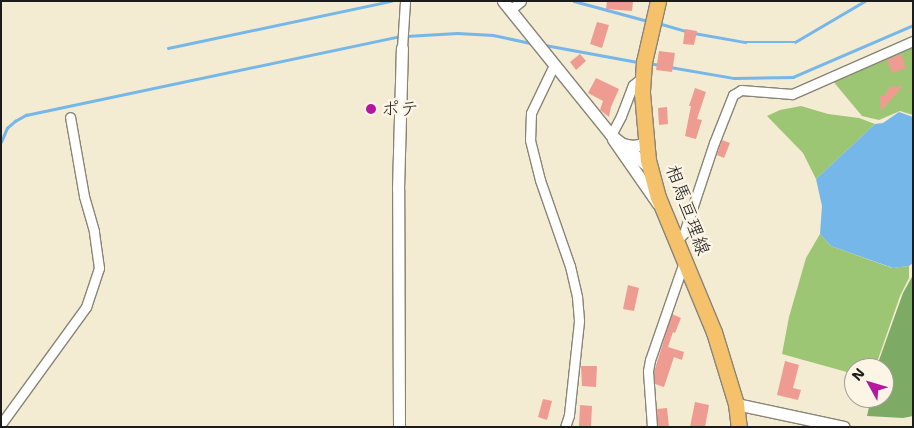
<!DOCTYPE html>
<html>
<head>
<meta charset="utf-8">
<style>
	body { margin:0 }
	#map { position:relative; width:914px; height:428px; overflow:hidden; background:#f3ebd2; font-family:"Shantell Sans","Klee One",sans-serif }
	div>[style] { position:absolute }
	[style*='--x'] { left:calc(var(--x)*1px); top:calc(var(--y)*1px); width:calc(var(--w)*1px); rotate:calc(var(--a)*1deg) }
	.green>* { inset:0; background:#9cc673 }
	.forest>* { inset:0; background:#7dab65 }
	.water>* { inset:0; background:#76b7ea }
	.stream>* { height:2.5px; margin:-1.25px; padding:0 1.25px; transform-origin:1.25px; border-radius:1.25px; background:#76b7ea }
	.building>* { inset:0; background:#ee9c92 }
	.roads { filter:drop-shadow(1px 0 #888477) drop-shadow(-1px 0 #888477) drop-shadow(0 1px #888477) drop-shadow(0 -1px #888477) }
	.minor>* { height:9px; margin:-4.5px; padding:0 4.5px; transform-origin:4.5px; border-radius:4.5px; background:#fff }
	.tertiary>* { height:11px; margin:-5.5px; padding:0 5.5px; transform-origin:5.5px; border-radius:5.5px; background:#fff }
	.primary>* { height:15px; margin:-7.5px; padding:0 7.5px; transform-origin:7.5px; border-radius:7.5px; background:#f5c16b }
	.dots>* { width:14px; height:14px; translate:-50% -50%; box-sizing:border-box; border:2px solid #fcf5e5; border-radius:50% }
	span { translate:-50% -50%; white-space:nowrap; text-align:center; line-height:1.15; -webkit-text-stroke:5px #fcf5e5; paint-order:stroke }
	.poi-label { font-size:19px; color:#1c1c1c }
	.left { translate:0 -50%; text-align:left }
	.street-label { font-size:19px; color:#1c1c1c }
	.frame { position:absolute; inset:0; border:2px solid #1c1c1c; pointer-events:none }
	.north { position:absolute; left:844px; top:358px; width:50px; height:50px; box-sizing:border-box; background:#fcf5e5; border:1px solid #a29e95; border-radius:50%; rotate:309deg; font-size:14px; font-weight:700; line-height:20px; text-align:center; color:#1c1c1c }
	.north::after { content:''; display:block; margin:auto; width:18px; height:22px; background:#b5179e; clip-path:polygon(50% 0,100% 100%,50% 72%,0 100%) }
</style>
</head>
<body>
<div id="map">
	<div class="green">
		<i style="clip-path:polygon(913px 45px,913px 115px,900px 111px,879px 120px,862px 116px,832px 80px)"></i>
		<i style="clip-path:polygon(801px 106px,828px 114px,859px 118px,875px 124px,816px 179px,803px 153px,767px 116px,780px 110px)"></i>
		<i style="clip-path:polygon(820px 234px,831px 246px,892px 268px,909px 266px,909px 278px,900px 296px,875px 368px,854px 368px,854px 374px,782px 354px,789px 317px,806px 258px)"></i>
	</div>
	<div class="forest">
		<i style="clip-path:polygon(913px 275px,913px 416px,903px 418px,867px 416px,871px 398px,884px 398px,884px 368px,877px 368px,878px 363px,903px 293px)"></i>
	</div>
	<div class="water">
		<i style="clip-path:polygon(899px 112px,913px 117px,913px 263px,909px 266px,893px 268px,831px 246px,820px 234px,822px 206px,816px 179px,875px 124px,883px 123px)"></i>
	</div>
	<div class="stream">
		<i style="--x:574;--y:1;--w:77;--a:15.1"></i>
		<i style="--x:658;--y:23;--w:29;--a:16"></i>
		<i style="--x:694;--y:33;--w:52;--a:10"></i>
		<i style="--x:745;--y:42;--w:50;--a:0"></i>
		<i style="--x:795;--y:42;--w:81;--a:-30.4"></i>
		<i style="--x:406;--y:36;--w:51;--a:-3.4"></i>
		<i style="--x:457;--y:33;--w:36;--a:3"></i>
		<i style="--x:493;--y:35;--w:40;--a:12"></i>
		<i style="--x:545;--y:45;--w:95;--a:10.4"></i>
		<i style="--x:168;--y:48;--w:228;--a:-11.9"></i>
		<i style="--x:648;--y:63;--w:12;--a:9"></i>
		<i style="--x:670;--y:67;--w:65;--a:9.8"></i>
		<i style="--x:734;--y:78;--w:59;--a:-1"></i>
		<i style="--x:793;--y:77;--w:131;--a:-23.4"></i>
		<i style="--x:1;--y:142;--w:15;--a:-67"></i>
		<i style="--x:7;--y:128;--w:11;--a:-41"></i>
		<i style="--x:15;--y:121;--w:13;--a:-29"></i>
		<i style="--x:26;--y:115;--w:382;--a:-11.9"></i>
	</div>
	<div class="building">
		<i style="clip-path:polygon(607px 1px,633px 2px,632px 11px,606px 9px)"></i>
		<i style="clip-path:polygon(597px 22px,609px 25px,602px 48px,590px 44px)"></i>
		<i style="clip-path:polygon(685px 29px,697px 31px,694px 45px,683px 44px)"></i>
		<i style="clip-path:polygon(659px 51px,675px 53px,672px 72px,656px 70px)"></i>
		<i style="clip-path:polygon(580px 54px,586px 61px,576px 70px,570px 62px)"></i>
		<i style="clip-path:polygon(901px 54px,906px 68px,892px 73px,887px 60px)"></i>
		<i style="clip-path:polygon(596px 78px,619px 89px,611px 107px,609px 117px,600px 110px,603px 101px,588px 93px)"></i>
		<i style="clip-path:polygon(903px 86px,881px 111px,880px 96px,884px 96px,888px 90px,888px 87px)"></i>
		<i style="clip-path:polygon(695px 88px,706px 92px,697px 119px,702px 120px,696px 139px,685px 136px,691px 106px,689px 106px)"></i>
		<i style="clip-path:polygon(667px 107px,668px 124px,659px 125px,658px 108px)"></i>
		<i style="clip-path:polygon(722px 140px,730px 143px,724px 158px,717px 155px)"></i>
		<i style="clip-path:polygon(670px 168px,680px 168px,679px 183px,669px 182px)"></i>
		<i style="clip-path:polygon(628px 285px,639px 288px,634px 311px,623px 309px)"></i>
		<i style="clip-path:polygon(672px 314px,681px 318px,675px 333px,673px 332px,668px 347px,684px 352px,682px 360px,674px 357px,664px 387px,655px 384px,654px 372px)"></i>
		<i style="clip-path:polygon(785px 361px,799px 365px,793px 388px,801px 390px,798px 400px,777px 395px)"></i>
		<i style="clip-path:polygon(581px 366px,597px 366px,596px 387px,582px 386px)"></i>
		<i style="clip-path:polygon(543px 399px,552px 401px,547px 420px,538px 417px)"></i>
		<i style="clip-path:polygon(695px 402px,709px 405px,705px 427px,690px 427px)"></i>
		<i style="clip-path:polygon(580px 405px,592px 406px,591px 427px,579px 427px)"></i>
		<i style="clip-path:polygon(667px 408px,669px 427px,658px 427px,657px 409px)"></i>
	</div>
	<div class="roads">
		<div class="minor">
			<i style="--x:510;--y:10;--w:14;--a:-39"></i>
			<i style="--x:402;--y:48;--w:47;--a:-86.3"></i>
			<i style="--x:554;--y:65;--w:53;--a:115.6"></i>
			<i style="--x:531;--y:113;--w:27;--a:92"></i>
			<i style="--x:530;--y:140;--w:41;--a:76"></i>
			<i style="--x:540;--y:180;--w:91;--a:70.8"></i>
			<i style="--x:570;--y:266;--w:32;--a:77"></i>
			<i style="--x:577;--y:297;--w:24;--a:85"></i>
			<i style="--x:579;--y:321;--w:95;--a:96.1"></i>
			<i style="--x:569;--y:415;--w:13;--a:108"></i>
			<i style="--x:611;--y:135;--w:21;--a:-62"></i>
			<i style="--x:621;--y:116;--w:33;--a:-69"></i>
			<i style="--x:633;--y:85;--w:13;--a:-39"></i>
			<i style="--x:676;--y:241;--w:11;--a:-45"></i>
			<i style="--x:684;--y:233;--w:95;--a:-71.6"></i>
			<i style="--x:714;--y:143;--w:52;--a:-68.4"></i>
			<i style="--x:733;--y:95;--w:9;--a:-32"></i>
			<i style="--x:741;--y:90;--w:51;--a:4.5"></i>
			<i style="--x:792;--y:94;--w:132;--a:-23.7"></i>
			<i style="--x:1;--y:424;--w:145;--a:-54"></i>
			<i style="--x:86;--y:307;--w:41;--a:-71.6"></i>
			<i style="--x:99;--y:268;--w:37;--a:-98"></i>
			<i style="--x:94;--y:231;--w:36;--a:-106"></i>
			<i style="--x:84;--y:196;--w:80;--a:-100"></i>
			<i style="--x:652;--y:427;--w:56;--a:-94.1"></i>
			<i style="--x:648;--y:371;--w:11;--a:-80"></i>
			<i style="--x:650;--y:360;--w:104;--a:-70.9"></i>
		</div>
		<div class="tertiary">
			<i style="--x:503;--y:1;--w:172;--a:51.1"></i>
			<i style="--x:611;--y:135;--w:14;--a:39"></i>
			<i style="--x:622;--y:144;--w:10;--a:11"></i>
			<i style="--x:632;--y:146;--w:8;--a:-7"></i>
			<i style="--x:640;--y:145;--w:8;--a:-40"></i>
			<i style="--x:613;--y:139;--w:79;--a:55.3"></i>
			<i style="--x:622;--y:144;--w:38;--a:41"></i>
			<i style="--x:736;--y:404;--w:110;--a:12"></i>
			<i style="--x:399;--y:427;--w:238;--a:-90.2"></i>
			<i style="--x:398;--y:189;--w:141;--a:-88.4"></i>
		</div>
		<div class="primary">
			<i style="--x:658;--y:1;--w:63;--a:102.9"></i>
			<i style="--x:644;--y:62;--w:31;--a:94"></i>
			<i style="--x:642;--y:93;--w:67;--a:84.9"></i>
			<i style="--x:648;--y:160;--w:38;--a:75"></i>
			<i style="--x:658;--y:197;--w:146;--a:67.5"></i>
			<i style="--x:714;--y:332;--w:75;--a:73"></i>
			<i style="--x:736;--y:404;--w:23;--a:83"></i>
		</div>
	</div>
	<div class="dots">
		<i style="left:371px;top:109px;background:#b5179e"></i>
	</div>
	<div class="poi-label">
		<span class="left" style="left:381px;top:109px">ポテ</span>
	</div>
	<div class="street-label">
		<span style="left:688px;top:210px;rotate:70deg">相馬亘理線</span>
	</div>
	<div class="frame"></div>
	<div class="north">N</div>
</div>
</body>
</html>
